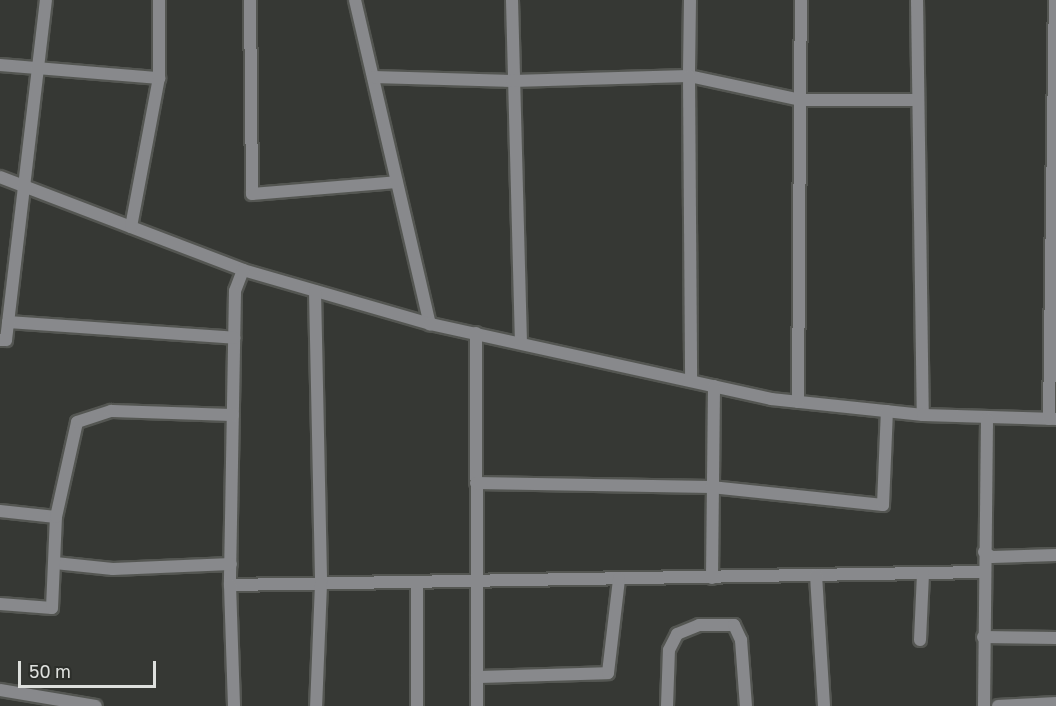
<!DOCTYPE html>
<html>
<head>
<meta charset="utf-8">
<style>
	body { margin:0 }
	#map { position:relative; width:1056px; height:706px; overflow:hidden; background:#363834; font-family:"Golos Text",sans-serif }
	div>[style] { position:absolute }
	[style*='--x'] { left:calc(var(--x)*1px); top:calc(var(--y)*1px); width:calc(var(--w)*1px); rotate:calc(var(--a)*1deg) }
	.roads { filter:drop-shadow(2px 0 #545652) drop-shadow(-2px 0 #545652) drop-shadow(0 2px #545652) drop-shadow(0 -2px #545652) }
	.minor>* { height:12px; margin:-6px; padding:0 6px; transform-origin:6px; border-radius:6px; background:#88898c }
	span { translate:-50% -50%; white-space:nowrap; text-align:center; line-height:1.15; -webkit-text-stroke:6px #2c2e2a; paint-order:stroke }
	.scale { position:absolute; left:18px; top:661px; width:138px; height:27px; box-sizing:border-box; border:3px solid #dee0dd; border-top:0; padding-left:8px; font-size:18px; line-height:21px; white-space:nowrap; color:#dee0dd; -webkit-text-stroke:4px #2c2e2a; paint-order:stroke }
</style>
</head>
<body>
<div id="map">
	<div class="roads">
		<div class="minor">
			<i style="--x:250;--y:0;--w:194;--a:89.4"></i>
			<i style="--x:252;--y:194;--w:145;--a:-4.7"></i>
			<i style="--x:355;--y:0;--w:333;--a:77"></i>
			<i style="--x:512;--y:0;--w:343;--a:88.5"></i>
			<i style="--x:690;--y:0;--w:76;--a:90.8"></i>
			<i style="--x:689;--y:76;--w:115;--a:12.1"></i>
			<i style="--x:801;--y:100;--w:117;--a:0"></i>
			<i style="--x:917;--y:0;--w:415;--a:89.2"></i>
			<i style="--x:0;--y:65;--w:160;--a:4.7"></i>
			<i style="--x:373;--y:77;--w:139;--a:1.6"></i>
			<i style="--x:512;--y:81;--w:177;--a:-1.6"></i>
			<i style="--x:689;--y:76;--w:305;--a:89.6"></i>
			<i style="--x:0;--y:177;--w:260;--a:20.9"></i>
			<i style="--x:243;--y:270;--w:195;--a:16.1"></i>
			<i style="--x:430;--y:324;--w:349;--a:12.4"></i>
			<i style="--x:771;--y:399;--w:153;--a:6"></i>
			<i style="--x:923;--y:415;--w:133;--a:1.7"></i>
			<i style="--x:131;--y:227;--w:152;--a:-79.4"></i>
			<i style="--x:159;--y:78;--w:78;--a:-90"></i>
			<i style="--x:243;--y:270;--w:22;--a:111"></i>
			<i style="--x:235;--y:291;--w:294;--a:91"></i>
			<i style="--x:230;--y:585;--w:754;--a:-0.99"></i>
			<i style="--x:315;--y:291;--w:293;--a:88.8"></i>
			<i style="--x:321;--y:584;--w:122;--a:92.3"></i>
			<i style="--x:8;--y:322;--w:227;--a:4"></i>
			<i style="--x:476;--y:333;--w:373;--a:89.8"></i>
			<i style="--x:0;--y:340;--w:6;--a:0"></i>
			<i style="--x:6;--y:340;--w:342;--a:-83.3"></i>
			<i style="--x:798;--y:402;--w:402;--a:-89.6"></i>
			<i style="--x:1049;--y:419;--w:419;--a:-89.2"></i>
			<i style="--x:476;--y:483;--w:235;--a:1"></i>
			<i style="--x:711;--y:487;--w:173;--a:6"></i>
			<i style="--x:883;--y:505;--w:94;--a:-87.6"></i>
			<i style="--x:0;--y:511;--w:56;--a:6.1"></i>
			<i style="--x:984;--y:552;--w:9;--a:32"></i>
			<i style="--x:992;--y:557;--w:64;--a:-1.8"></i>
			<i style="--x:55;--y:563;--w:58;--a:5.9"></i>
			<i style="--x:113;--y:569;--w:118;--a:-2.4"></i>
			<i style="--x:816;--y:575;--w:131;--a:86.5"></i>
			<i style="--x:712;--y:578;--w:192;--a:-89.4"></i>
			<i style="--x:417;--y:583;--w:123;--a:90"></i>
			<i style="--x:230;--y:585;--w:121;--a:88.1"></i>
			<i style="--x:0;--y:604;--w:52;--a:4.4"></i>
			<i style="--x:52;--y:608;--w:91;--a:-87.5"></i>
			<i style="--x:56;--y:517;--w:97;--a:-77.5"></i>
			<i style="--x:77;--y:422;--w:36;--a:-18"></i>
			<i style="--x:111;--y:411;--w:122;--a:1.9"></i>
			<i style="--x:983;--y:637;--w:73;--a:0.8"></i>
			<i style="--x:920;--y:640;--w:67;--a:-87.4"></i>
			<i style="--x:477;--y:677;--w:131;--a:-1.7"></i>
			<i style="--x:608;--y:673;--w:95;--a:-83.3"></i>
			<i style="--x:0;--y:690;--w:97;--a:9.5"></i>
			<i style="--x:667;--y:706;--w:56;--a:-88"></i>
			<i style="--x:669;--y:650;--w:18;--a:-63"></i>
			<i style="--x:677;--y:634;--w:24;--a:-22"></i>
			<i style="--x:699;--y:625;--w:35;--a:0"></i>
			<i style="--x:734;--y:625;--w:17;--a:65"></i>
			<i style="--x:741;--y:640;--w:66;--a:85.7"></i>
			<i style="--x:984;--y:706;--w:287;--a:-89.4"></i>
			<i style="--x:998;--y:706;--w:58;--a:-3"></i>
		</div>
	</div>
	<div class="scale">50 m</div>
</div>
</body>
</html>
